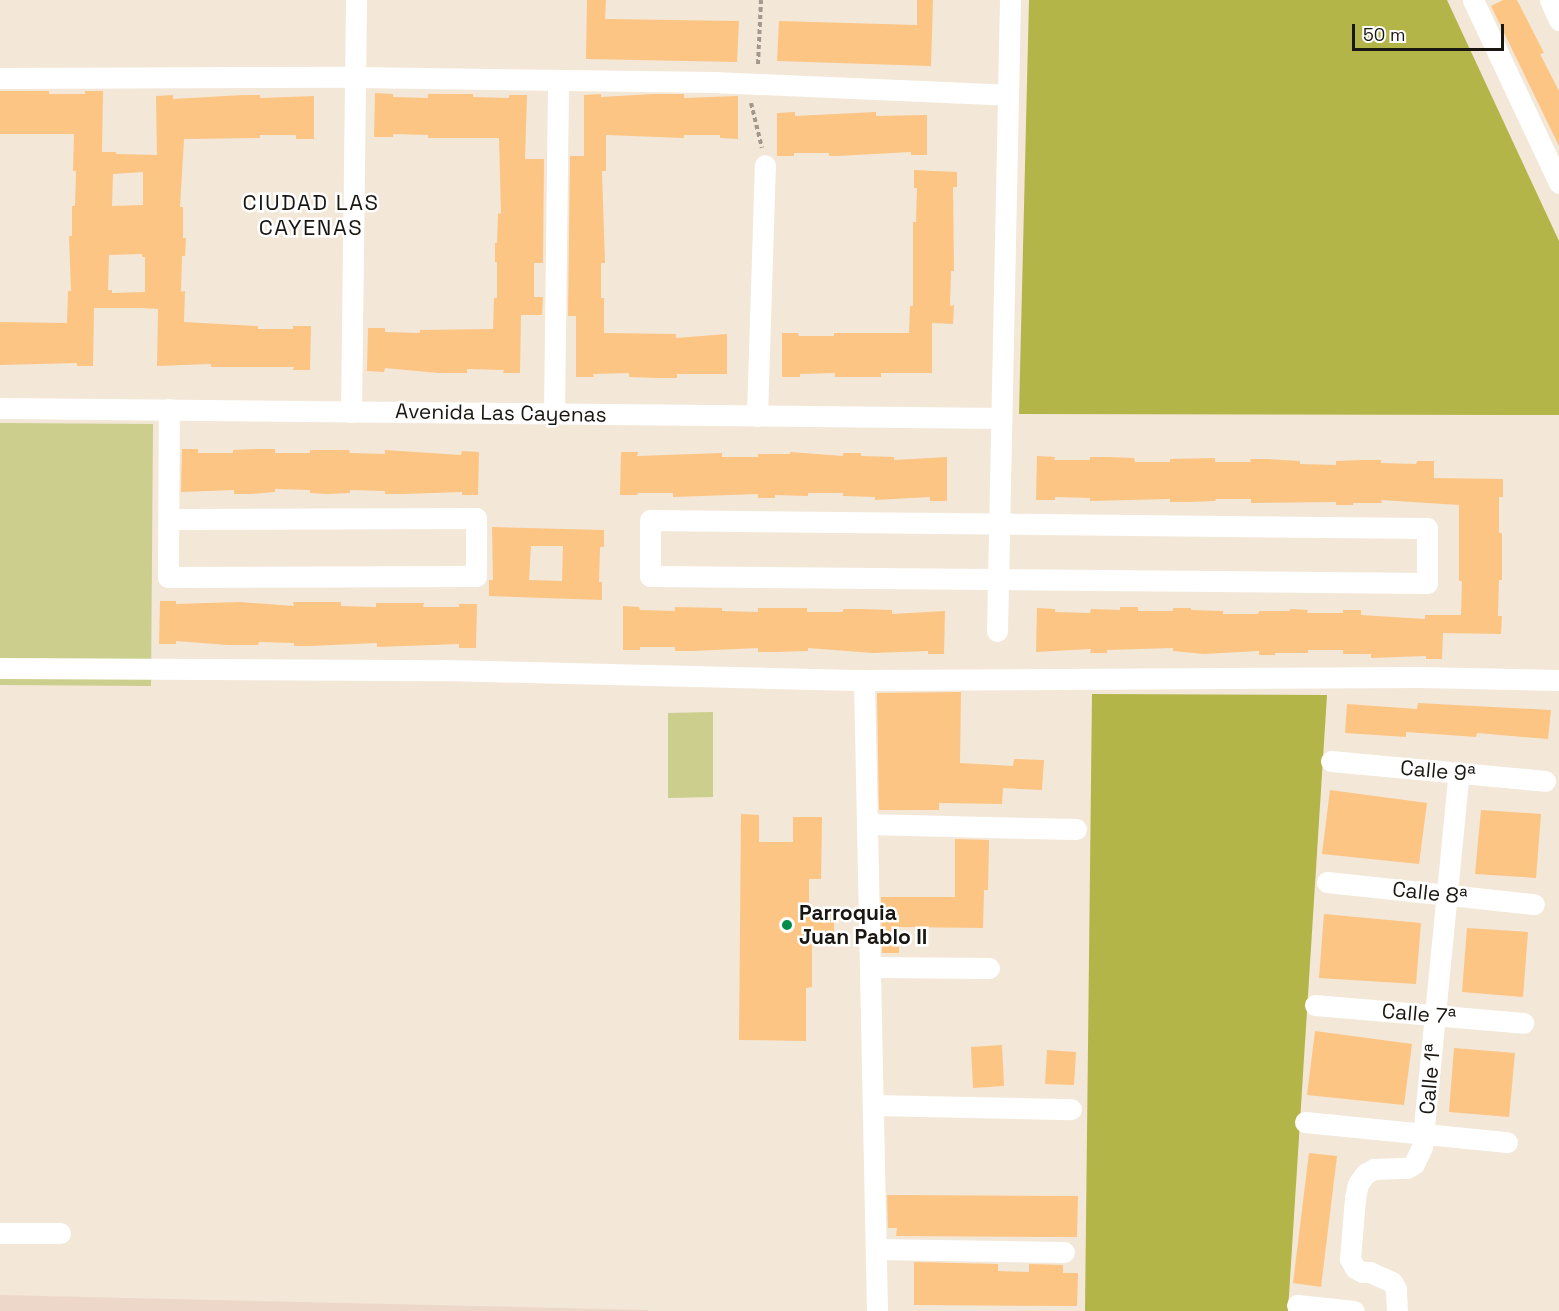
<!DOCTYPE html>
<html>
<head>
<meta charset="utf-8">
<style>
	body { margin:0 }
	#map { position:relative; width:1559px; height:1311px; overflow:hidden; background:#f3e7d8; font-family:"Space Grotesk",sans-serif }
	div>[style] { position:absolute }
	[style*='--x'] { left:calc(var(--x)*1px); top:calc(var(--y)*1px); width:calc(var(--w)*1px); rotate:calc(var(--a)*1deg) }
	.industrial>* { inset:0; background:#ecd7c9 }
	.green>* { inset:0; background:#cbce8d }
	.forest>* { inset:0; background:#b3b549 }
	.building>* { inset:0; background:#fcc583 }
	.path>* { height:4px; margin-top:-2px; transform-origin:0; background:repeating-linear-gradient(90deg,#a1988d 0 4.5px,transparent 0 7.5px) }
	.minor>* { height:21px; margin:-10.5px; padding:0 10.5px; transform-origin:10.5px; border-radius:10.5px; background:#fff }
	.dots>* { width:16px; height:16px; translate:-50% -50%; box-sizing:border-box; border:3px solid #fff; border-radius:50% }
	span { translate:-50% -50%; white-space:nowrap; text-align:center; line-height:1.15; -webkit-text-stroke:5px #fff; paint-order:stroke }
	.street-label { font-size:21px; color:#1a1611 }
	.poi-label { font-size:21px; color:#1a1611; font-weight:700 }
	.left { translate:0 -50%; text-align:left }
	.neighbourhood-label { font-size:22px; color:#1a1611; letter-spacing:1.5px }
	.scale { position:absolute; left:1352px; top:24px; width:152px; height:27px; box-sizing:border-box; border:3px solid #1a1611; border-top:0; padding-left:8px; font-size:18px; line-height:21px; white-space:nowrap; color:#1a1611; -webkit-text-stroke:4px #fff; paint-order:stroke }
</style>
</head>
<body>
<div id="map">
	<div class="industrial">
		<i style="clip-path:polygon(0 1295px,648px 1310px,648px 1311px,0 1311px)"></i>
	</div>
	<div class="green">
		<i style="clip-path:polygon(0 423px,153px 424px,151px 686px,0 685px)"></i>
		<i style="clip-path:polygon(713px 712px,713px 797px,668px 798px,668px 713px)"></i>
	</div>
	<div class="forest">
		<i style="clip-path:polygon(1029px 0,1447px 0,1559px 241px,1559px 415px,1019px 414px)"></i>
		<i style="clip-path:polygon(1092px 694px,1327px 695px,1288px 1311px,1085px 1311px)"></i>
	</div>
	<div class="building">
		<i style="clip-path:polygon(587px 0,606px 0,605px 19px,739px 21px,737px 62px,586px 59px)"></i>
		<i style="clip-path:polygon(917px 0,933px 0,931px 66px,777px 61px,779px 21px,917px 25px)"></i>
		<i style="clip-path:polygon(1503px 0,1517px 0,1544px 53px,1540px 54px,1559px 91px,1559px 146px,1491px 6px)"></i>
		<i style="clip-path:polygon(evenodd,0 91px,49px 91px,49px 94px,85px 94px,85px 91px,103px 91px,102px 152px,116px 152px,116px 154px,157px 155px,156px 96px,173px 95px,173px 99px,243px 95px,260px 95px,260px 98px,314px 96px,314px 139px,296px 139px,296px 135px,260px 135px,260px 138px,184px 139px,180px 207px,183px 207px,183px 238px,186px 238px,185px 256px,182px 256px,181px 292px,185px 291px,184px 322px,258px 326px,258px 329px,293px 329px,293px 326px,311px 326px,310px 370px,293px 370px,294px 367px,211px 367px,211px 364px,157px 366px,158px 309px,141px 308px,94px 308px,93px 366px,77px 366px,77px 363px,0 365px,0 322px,67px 323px,68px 291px,71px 291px,69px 236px,72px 236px,72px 206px,75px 206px,76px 171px,73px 171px,74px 134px,0 134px,0 91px,143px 172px,143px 205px,112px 206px,113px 174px,143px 172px,0 91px,142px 254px,142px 257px,145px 257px,145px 292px,112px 293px,112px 290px,108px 290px,109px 255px,142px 254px)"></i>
		<i style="clip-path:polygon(375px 93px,393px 94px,393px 97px,428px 98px,428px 94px,473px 94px,473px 97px,509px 98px,509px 95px,527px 95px,525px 159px,544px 159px,543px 263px,534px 263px,534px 297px,543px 297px,542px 315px,521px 315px,520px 373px,503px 373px,504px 370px,467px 369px,467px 373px,438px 373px,385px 368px,384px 372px,367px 371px,368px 328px,385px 328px,385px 332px,420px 333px,420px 330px,493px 329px,494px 298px,497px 298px,497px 262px,495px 262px,495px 243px,497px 243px,498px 213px,501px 214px,499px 138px,428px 138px,428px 135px,393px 134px,393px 137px,374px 137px)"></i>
		<i style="clip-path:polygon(601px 94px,601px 97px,654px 94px,684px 94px,684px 98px,738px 96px,738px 139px,720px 138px,720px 135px,684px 135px,684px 138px,606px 135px,606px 171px,602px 171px,605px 263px,601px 263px,601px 298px,604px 298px,604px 333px,676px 334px,676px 338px,727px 334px,727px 374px,677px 374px,677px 378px,659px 378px,629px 377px,629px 373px,593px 374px,594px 377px,576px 377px,576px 316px,568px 316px,570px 156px,584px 156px,584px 95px)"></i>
		<i style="clip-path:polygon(795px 112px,795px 116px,876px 112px,876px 116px,927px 115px,927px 155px,911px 155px,911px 152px,837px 156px,829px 156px,829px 153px,794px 153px,794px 156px,777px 156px,777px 113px)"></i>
		<i style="clip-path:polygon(914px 170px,957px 172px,957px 187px,953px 187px,954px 271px,951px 271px,950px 306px,954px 305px,953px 324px,932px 323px,932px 373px,881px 373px,881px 377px,835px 377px,835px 373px,800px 374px,800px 377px,782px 377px,782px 333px,798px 333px,799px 336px,834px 336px,834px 333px,909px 333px,910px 306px,913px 306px,913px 222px,916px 222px,917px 188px,914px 188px)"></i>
		<i style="clip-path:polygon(182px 449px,198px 449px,198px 453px,233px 453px,233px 450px,256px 449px,275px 449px,275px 453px,310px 453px,310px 450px,349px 450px,350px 453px,385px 454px,385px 450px,461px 455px,462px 451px,479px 452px,478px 495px,462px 495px,462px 492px,402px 494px,385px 494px,385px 491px,350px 490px,350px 493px,327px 494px,310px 493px,310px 490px,275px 489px,275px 492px,250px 494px,234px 494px,234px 490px,181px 492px)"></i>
		<i style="clip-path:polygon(621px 452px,638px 452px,637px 456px,722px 453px,722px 457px,758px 457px,758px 454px,790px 454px,790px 452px,843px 456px,843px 453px,861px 453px,861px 456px,894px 457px,894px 460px,947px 457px,947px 501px,930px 501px,930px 497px,875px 500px,875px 497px,843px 496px,843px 493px,808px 493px,808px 496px,775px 495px,775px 498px,758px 498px,758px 494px,673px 497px,673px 493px,638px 493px,637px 495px,620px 495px)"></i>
		<i style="clip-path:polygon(1037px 456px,1055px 457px,1054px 460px,1090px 460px,1090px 457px,1108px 457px,1134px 458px,1135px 462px,1170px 462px,1170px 459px,1215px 458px,1215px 462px,1251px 462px,1250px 459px,1268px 459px,1300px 461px,1300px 464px,1336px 465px,1336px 461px,1363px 460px,1381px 460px,1381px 463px,1416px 464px,1417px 461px,1434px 461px,1434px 478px,1503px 479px,1503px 497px,1499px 497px,1499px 533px,1502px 533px,1502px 580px,1499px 580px,1498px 616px,1502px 616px,1501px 634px,1443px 633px,1442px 659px,1426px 659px,1426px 656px,1371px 658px,1371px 654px,1343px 654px,1343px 650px,1308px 650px,1308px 653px,1275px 653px,1275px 655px,1259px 655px,1259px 651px,1204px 654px,1173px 651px,1173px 648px,1107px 650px,1107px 653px,1090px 653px,1091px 649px,1036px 652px,1037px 608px,1055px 609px,1055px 612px,1090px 613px,1091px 609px,1120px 610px,1120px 607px,1138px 607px,1138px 611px,1173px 611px,1173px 608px,1191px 608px,1191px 610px,1223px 611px,1223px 614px,1258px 614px,1259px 611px,1290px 611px,1290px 609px,1308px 610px,1307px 613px,1343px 613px,1343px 610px,1361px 610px,1361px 615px,1425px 619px,1425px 615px,1461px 615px,1462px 581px,1459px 581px,1459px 505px,1381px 500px,1382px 503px,1353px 503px,1353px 505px,1336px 505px,1336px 502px,1251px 503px,1251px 499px,1216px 499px,1215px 501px,1187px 502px,1170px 502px,1170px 499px,1090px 501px,1090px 498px,1055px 497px,1055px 500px,1036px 500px)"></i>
		<i style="clip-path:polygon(evenodd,492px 527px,604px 530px,604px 547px,600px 547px,599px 582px,602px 582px,602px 600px,489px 596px,489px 580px,493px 580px,492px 527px,531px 546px,563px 546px,562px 581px,529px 580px,531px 546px)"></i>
		<i style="clip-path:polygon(160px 601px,176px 601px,176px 604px,240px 602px,294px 606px,293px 602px,341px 602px,341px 606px,376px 607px,376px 603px,424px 603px,423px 607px,459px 607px,459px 604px,477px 604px,476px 648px,459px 648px,459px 644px,377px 647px,377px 643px,310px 646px,294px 646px,294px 643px,259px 642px,258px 645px,228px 645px,176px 641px,176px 644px,159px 644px)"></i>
		<i style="clip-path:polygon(623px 606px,639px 607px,640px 610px,675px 611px,675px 607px,722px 608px,722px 611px,758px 612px,758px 608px,807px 608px,807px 612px,843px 612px,843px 609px,860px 609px,892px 610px,892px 614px,945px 611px,944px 654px,928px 654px,928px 651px,873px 653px,808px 648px,808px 651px,774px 652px,758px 652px,758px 648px,692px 651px,675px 651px,675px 647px,640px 647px,640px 650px,623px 650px)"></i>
		<i style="clip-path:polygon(961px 692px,960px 763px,1013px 766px,1014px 759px,1044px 760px,1042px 790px,1003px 788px,1002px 804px,939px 803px,939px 810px,879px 810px,877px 693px)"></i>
		<i style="clip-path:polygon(1418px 703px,1551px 710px,1548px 739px,1477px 733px,1476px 737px,1406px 732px,1406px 737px,1345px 733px,1347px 704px,1417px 709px)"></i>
		<i style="clip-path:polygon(1330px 790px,1427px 803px,1419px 864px,1322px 854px)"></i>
		<i style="clip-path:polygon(1481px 810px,1541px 814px,1536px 878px,1475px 874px)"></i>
		<i style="clip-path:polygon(741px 814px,759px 815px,759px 842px,793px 842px,793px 817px,822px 817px,821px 879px,809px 879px,809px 913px,834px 913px,834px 937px,812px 937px,812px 987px,806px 988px,806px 1041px,739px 1040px)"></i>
		<i style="clip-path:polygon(955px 839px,989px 840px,988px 890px,984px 890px,983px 928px,899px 927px,899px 953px,882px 953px,881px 897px,955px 897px)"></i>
		<i style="clip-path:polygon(1324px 914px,1421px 923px,1416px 984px,1319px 978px)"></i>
		<i style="clip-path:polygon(1467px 928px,1528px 932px,1523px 997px,1462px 992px)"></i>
		<i style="clip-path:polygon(1315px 1031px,1412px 1044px,1404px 1105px,1307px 1095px)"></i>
		<i style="clip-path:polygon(1002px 1045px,1004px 1086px,973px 1088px,971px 1047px)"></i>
		<i style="clip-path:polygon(1454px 1048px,1515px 1053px,1509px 1117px,1449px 1112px)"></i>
		<i style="clip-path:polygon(1047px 1050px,1076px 1052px,1074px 1085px,1045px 1084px)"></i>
		<i style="clip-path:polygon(1309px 1153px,1337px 1156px,1321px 1287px,1293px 1283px)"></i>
		<i style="clip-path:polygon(887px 1195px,1078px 1196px,1077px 1237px,896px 1236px,897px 1228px,888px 1228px)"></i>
		<i style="clip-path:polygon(914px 1262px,998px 1264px,998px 1271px,1029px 1272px,1029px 1264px,1063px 1265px,1063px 1273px,1078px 1273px,1077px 1306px,914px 1305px)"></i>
	</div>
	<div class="path">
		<i style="--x:758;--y:64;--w:64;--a:-87.3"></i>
		<i style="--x:751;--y:103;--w:46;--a:76.3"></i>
	</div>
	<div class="minor">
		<i style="--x:1473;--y:0;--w:202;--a:64.8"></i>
		<i style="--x:1550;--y:0;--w:22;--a:66"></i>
		<i style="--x:0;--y:78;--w:355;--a:-0.2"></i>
		<i style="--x:355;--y:77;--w:359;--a:0.8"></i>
		<i style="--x:714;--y:82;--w:294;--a:2.5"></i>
		<i style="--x:0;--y:408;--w:1001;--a:0.57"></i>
		<i style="--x:351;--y:412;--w:412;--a:-89.3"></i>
		<i style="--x:554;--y:414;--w:334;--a:-89.3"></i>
		<i style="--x:757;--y:416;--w:251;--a:-88.2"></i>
		<i style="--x:169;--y:519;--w:307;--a:-0.2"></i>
		<i style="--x:476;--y:518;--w:58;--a:90"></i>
		<i style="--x:476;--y:576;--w:308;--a:179.8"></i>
		<i style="--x:168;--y:577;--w:168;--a:-89.7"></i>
		<i style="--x:650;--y:520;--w:777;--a:0.59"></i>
		<i style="--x:1427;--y:528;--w:55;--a:90"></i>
		<i style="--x:1427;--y:583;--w:777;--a:-179.48"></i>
		<i style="--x:650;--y:576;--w:56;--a:-90"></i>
		<i style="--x:997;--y:631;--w:631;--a:-88.82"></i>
		<i style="--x:0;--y:668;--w:443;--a:0.3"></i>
		<i style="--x:443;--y:670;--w:421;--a:1.4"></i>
		<i style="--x:864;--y:680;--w:556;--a:-0.31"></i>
		<i style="--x:1420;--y:677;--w:139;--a:1.2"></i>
		<i style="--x:864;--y:680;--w:631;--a:88.82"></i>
		<i style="--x:1331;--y:761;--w:215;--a:5.3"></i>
		<i style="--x:867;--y:824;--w:209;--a:1.4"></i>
		<i style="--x:1327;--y:882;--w:208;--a:6.1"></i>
		<i style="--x:870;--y:967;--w:119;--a:0.5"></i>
		<i style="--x:1315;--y:1005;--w:209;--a:4.9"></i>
		<i style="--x:873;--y:1105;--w:198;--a:1.2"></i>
		<i style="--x:1305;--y:1122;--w:203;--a:5.7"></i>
		<i style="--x:0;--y:1233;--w:60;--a:0"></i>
		<i style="--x:876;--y:1249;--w:188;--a:0.9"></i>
		<i style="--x:1297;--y:1305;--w:57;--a:6"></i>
		<i style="--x:1397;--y:1311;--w:22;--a:-93"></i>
		<i style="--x:1396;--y:1289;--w:8;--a:-120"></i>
		<i style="--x:1392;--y:1282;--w:24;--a:-156"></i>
		<i style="--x:1370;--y:1272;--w:8;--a:180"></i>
		<i style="--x:1362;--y:1272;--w:8;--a:-150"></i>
		<i style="--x:1355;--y:1268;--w:10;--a:-119"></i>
		<i style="--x:1350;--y:1259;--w:61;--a:-85.3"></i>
		<i style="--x:1355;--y:1198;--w:14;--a:-78"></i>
		<i style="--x:1358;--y:1184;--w:12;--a:-55"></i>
		<i style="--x:1365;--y:1174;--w:10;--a:-29"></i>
		<i style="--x:1374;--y:1169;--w:33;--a:-2"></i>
		<i style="--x:1407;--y:1168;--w:8;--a:-30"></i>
		<i style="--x:1414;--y:1164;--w:19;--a:-65"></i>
		<i style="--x:1422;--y:1147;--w:376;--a:-84.4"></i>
	</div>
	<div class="dots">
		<i style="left:787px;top:925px;background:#018c4a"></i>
	</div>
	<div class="street-label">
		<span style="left:501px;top:413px;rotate:1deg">Avenida Las Cayenas</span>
		<span style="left:1438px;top:771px;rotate:5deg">Calle 9ª</span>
		<span style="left:1430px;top:893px;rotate:6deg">Calle 8ª</span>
		<span style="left:1419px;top:1014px;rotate:5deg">Calle 7ª</span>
		<span style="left:1430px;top:1079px;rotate:-85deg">Calle 1ª</span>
	</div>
	<div class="poi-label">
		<span class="left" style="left:799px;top:925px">Parroquia<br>Juan Pablo II</span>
	</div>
	<div class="neighbourhood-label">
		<span style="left:311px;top:215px">CIUDAD LAS<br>CAYENAS</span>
	</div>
	<div class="scale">50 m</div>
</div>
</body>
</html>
